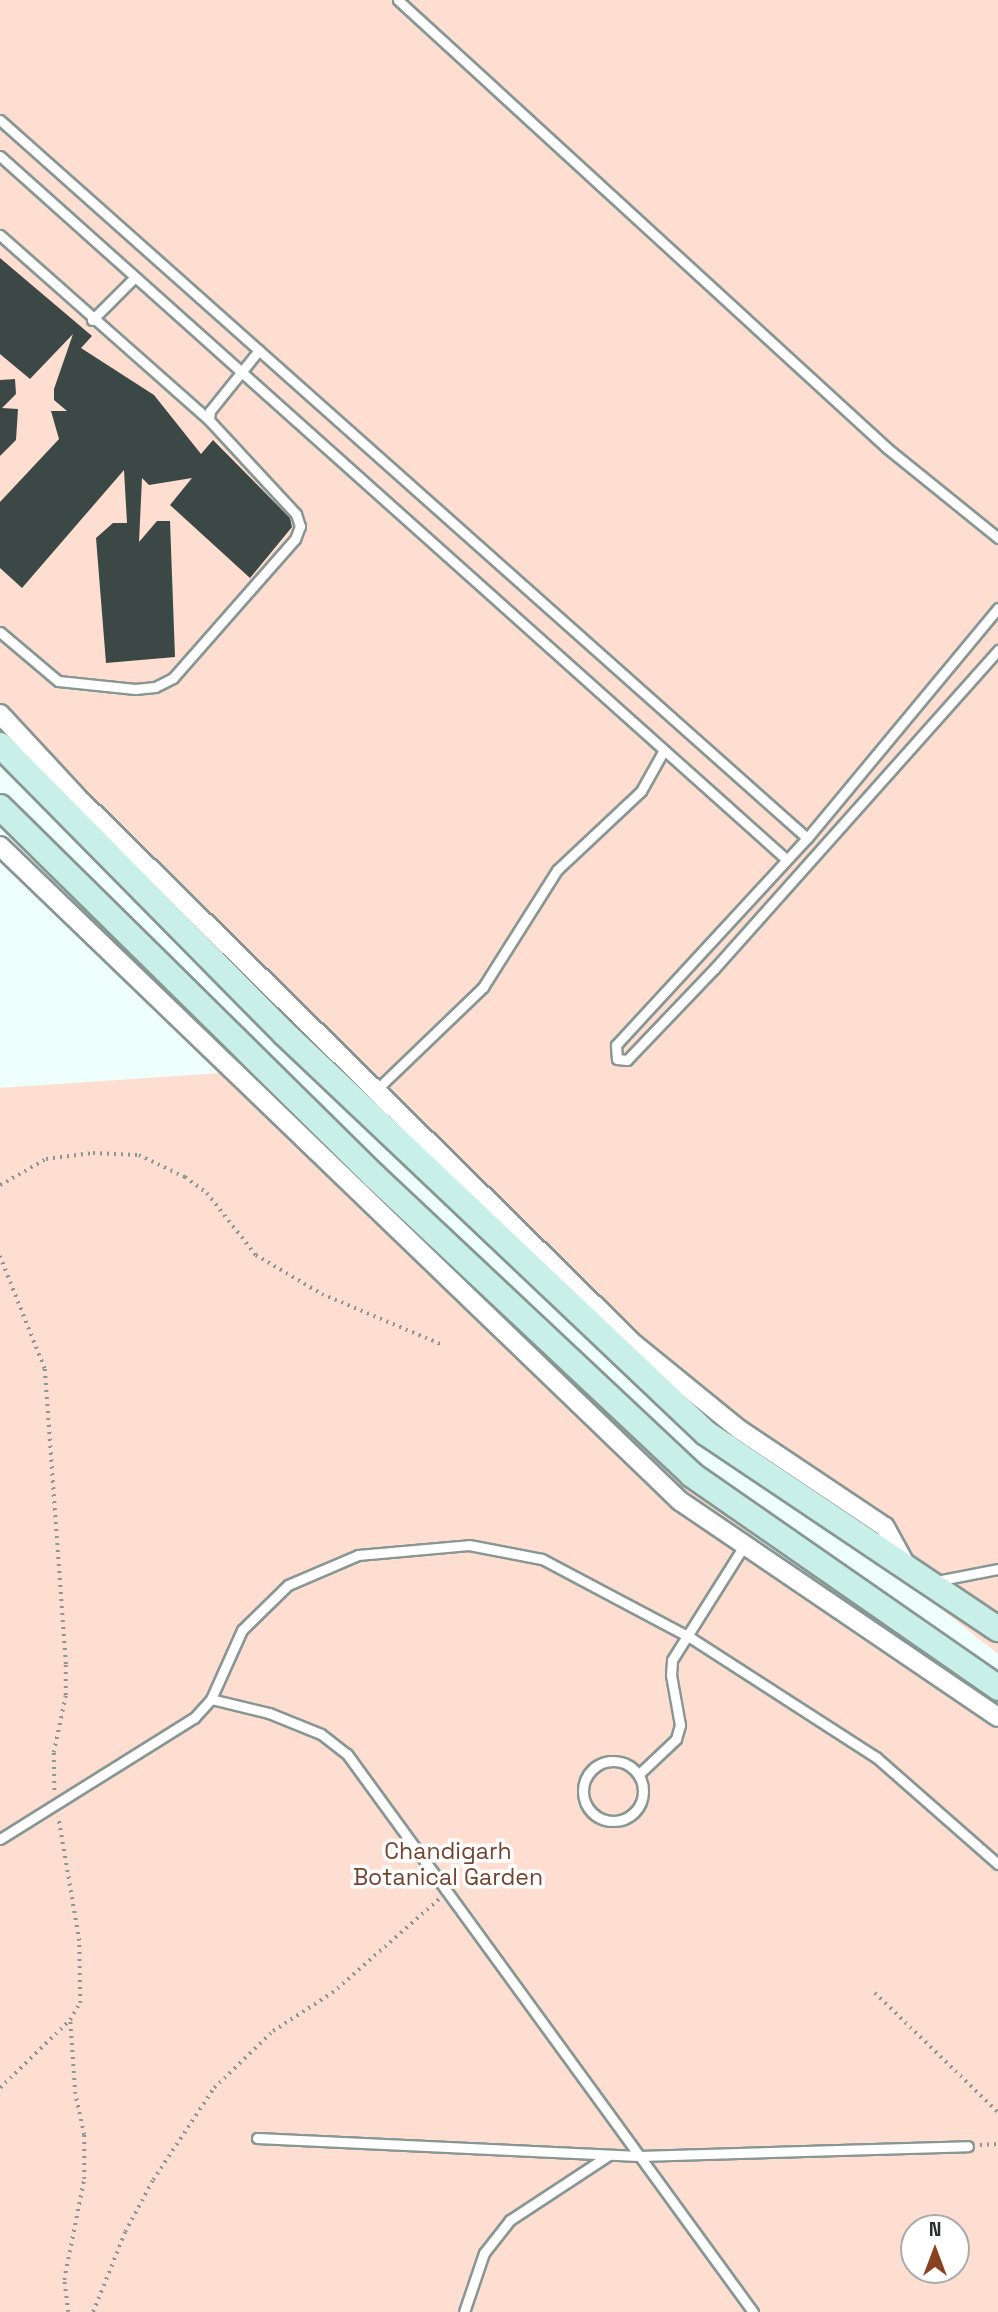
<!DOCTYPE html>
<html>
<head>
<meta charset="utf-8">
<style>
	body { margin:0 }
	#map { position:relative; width:998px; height:2312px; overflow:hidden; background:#effffb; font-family:"Space Grotesk",sans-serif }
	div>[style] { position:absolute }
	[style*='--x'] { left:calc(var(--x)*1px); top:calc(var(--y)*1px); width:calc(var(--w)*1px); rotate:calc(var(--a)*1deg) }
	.green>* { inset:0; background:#fdded1 }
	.building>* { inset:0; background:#3b4845 }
	.path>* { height:3.5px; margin-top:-1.75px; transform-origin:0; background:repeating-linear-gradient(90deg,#8c9795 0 2px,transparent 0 7px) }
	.roads { filter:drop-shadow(2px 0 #889793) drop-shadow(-2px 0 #889793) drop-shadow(0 2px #889793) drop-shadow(0 -2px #889793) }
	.service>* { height:9px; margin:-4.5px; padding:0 4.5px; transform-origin:4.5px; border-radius:4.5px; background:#fff }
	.service>.ring { margin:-4.5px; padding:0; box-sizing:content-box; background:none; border:9px solid #fff; border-radius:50% }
	.minor>* { height:18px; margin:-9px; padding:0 9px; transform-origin:9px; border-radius:9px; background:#fff }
	.secondary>* { height:24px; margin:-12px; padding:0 12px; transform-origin:12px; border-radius:12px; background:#c8efe8 }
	span { translate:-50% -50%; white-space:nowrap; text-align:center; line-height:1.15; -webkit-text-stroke:7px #fff; paint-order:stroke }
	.park-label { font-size:23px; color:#73432e }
	.north { position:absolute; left:900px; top:2214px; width:70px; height:70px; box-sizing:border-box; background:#fff; border:2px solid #a9acab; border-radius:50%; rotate:0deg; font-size:19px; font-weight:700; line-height:28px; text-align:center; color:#292f2e }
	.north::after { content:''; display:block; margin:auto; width:24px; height:32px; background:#894220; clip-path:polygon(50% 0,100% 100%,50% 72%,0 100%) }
</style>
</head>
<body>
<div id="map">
	<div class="green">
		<i style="clip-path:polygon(0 0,998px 0,998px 1654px,774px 1477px,0 705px)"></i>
		<i style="clip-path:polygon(evenodd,235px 1072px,812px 1589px,998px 1717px,998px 2312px,0 2312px,0 1088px,235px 1072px,914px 2228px,956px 2228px,956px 2270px,914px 2270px,914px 2228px)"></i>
	</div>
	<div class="building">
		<i style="clip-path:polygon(0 258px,92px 336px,81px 348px,154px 395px,201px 454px,213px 440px,290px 518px,292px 527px,250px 578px,170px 505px,192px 478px,149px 485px,142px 478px,139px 542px,157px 521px,170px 521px,175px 657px,106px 663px,96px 538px,113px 523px,127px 523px,124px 470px,22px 588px,0 568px,0 502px,59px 439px,51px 411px,67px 411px,54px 400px,54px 389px,73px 334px,30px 379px,0 354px)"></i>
		<i style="clip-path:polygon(15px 379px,16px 394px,2px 408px,18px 409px,16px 440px,0 456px,0 380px)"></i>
	</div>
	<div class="path">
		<i style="--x:0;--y:1185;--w:53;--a:-29.5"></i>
		<i style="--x:46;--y:1159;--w:47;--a:-7.3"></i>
		<i style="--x:93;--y:1153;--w:46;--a:2.5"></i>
		<i style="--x:139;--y:1155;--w:51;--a:25.6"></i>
		<i style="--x:185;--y:1177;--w:27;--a:36"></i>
		<i style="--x:207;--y:1193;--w:79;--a:51.7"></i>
		<i style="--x:256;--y:1255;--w:77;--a:30.6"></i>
		<i style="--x:322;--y:1294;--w:131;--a:22.9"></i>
		<i style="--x:0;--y:1256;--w:122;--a:68.3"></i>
		<i style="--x:45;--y:1369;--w:297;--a:85.9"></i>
		<i style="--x:66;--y:1665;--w:31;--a:90"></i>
		<i style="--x:66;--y:1696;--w:58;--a:101.9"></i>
		<i style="--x:54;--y:1753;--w:39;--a:89"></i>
		<i style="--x:875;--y:1993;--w:171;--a:44.1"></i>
		<i style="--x:0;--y:2088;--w:98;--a:-44.2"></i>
		<i style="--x:70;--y:2020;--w:20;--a:-60"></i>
		<i style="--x:80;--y:2003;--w:62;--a:-90.9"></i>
		<i style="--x:79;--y:1941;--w:126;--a:-99.6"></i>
		<i style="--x:980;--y:2145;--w:18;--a:-3"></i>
		<i style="--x:68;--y:2312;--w:32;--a:-97"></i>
		<i style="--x:64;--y:2280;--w:103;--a:-78.8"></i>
		<i style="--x:84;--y:2179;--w:44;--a:-90"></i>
		<i style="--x:84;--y:2135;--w:42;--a:-102.4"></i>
		<i style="--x:75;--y:2094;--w:74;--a:-93.9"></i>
		<i style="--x:93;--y:2312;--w:86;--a:-68.2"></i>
		<i style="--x:125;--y:2232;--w:59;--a:-61.7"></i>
		<i style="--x:153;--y:2180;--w:110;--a:-56.5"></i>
		<i style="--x:214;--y:2088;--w:82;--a:-44"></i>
		<i style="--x:273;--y:2031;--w:70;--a:-32.8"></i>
		<i style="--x:332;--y:1993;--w:142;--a:-41.3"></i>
	</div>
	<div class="roads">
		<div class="service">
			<i style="--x:398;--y:0;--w:663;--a:42.49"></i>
			<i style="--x:887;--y:448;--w:143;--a:39"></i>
			<i style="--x:0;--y:120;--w:1080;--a:41.66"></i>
			<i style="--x:0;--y:156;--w:1055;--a:41.81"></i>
			<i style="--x:0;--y:235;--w:279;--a:41.5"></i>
			<i style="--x:209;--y:420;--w:128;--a:47.2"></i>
			<i style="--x:296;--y:514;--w:13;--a:72"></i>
			<i style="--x:300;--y:526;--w:14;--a:111"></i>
			<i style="--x:295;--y:539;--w:185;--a:131.3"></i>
			<i style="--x:173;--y:678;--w:20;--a:153"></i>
			<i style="--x:155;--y:687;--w:20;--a:174"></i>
			<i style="--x:135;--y:689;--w:77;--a:-174.1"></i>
			<i style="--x:58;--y:681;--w:76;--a:-139.8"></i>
			<i style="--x:92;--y:320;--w:61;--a:-45"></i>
			<i style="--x:209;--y:420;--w:9;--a:-84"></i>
			<i style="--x:210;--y:411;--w:78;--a:-51.2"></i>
			<i style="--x:998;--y:608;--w:299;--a:129.7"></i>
			<i style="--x:807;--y:838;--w:282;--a:132.7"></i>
			<i style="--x:616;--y:1045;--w:14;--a:86"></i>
			<i style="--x:617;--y:1059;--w:10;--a:6"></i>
			<i style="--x:627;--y:1060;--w:127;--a:-46.3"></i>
			<i style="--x:715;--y:968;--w:426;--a:-48.3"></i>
			<i style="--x:374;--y:1092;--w:151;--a:-43.9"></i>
			<i style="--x:483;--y:987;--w:138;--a:-57.7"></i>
			<i style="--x:557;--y:870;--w:115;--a:-43.2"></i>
			<i style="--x:641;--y:791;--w:47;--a:-60.7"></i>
			<i style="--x:936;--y:1581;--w:63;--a:-11"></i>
			<i style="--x:211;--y:1699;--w:60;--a:13.6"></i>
			<i style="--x:269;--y:1713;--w:56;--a:22"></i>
			<i style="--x:321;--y:1734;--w:33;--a:38"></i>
			<i style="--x:347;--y:1754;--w:690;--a:53.96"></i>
			<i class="ring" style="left:583px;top:1761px;width:51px;height:51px"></i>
			<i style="--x:639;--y:1774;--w:51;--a:-43.4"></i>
			<i style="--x:676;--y:1739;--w:15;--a:-74"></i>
			<i style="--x:680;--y:1725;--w:51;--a:-100.2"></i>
			<i style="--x:671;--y:1675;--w:15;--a:-86"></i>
			<i style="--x:672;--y:1660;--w:137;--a:-57.8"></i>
			<i style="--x:0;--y:1839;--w:229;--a:-32"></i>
			<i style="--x:194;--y:1718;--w:25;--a:-48"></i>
			<i style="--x:211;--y:1699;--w:76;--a:-65.8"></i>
			<i style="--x:242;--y:1630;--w:64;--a:-44.4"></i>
			<i style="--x:288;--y:1585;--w:76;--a:-23.2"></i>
			<i style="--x:358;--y:1555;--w:111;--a:-5.1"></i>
			<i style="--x:469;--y:1545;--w:74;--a:10.9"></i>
			<i style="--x:542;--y:1559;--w:169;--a:27.9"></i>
			<i style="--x:691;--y:1638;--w:220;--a:32.8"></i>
			<i style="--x:876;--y:1757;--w:162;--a:41.3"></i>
			<i style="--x:257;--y:2138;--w:382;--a:2.7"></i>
			<i style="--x:639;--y:2156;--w:329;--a:-1.7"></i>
			<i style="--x:464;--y:2312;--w:62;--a:-71.3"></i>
			<i style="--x:484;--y:2253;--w:42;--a:-51.8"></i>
			<i style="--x:510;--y:2220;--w:118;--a:-33.3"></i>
		</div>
		<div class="minor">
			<i style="--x:0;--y:714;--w:113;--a:47.1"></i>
			<i style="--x:77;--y:797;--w:781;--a:44.48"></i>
			<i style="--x:634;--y:1344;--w:136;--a:39.1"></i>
			<i style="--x:740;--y:1430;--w:174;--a:33.8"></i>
			<i style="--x:885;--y:1527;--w:48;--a:61.3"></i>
			<i style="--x:0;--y:846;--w:944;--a:43.93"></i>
			<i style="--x:680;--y:1501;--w:384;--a:34.2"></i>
		</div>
		<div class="secondary">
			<i style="--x:0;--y:745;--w:404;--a:45.4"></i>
			<i style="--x:284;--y:1033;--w:581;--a:43.47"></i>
			<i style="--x:706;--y:1433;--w:352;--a:33.9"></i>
			<i style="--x:0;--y:807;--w:525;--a:44.61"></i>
			<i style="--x:374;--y:1176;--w:436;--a:43.2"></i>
			<i style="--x:692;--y:1475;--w:373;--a:34.8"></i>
		</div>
	</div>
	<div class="park-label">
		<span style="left:448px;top:1864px">Chandigarh<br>Botanical Garden</span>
	</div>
	<div class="north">N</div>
</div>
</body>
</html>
